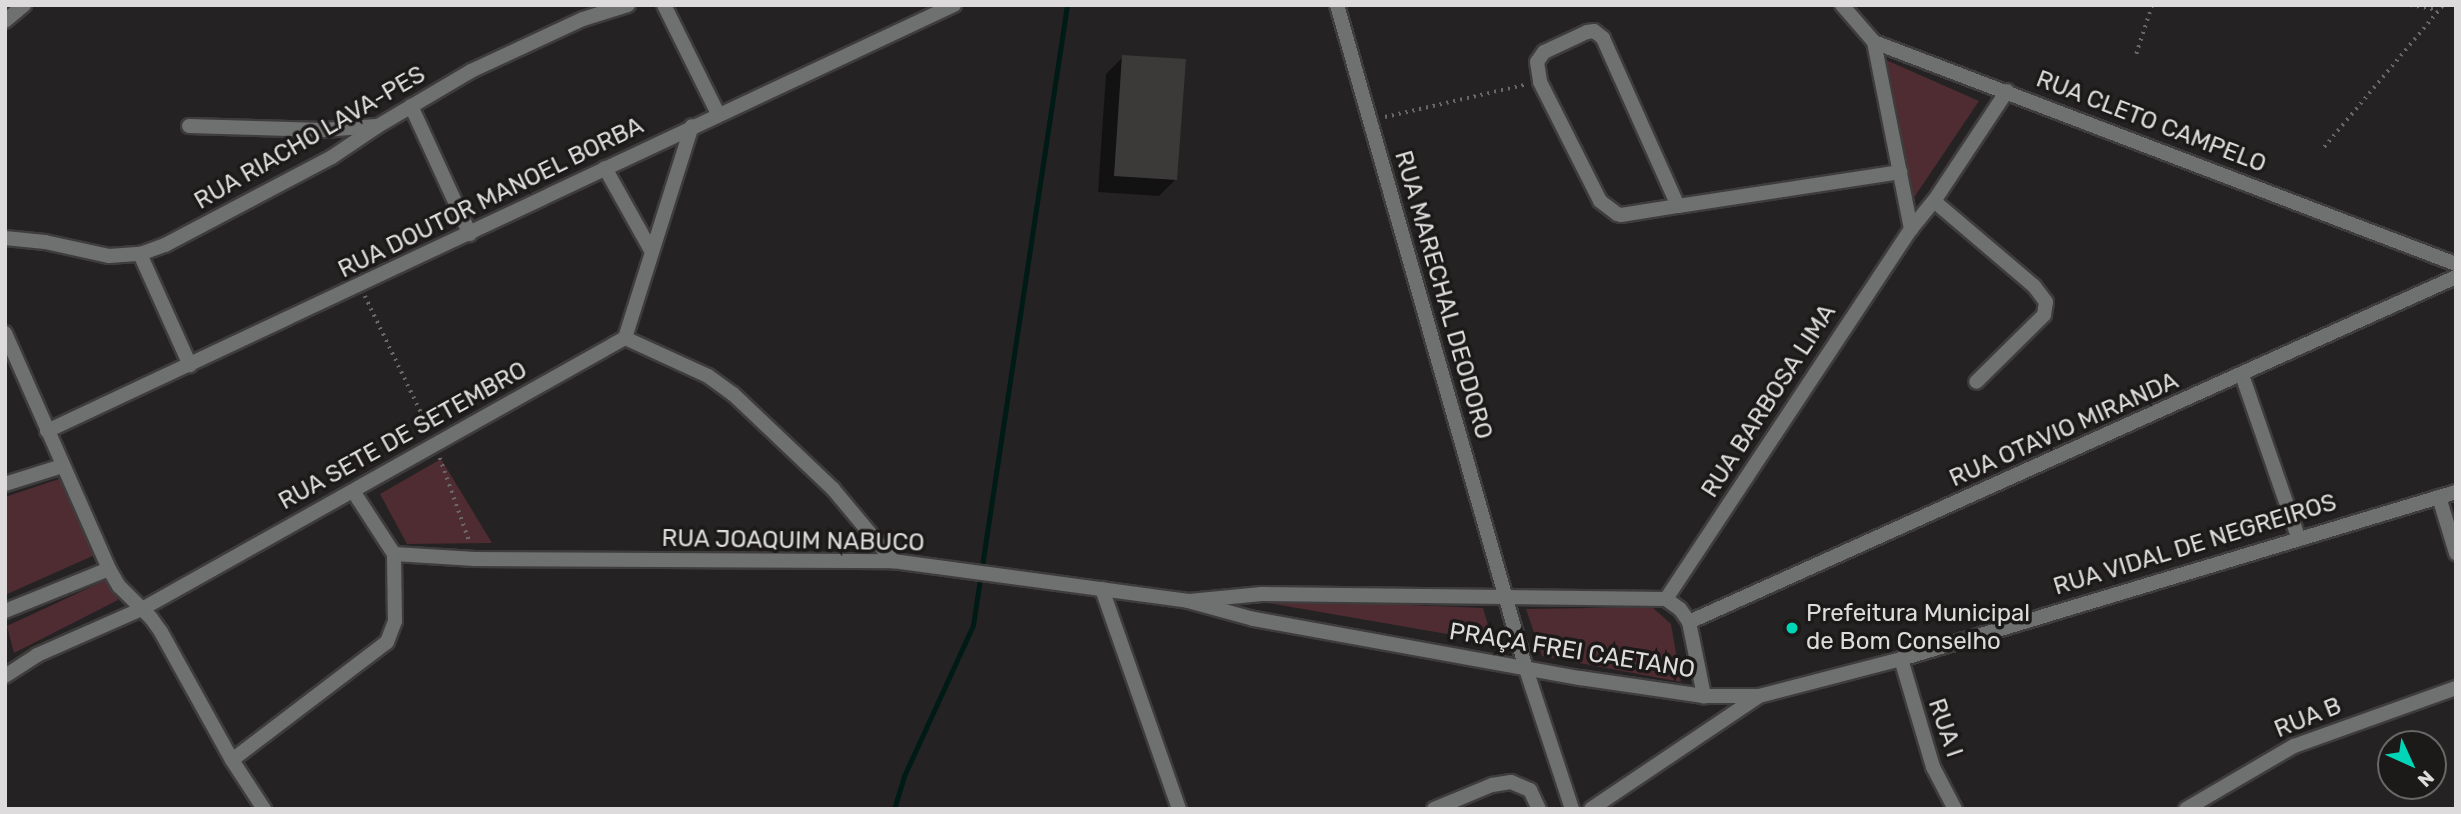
<!DOCTYPE html>
<html>
<head>
<meta charset="utf-8">
<style>
	body { margin:0 }
	#map { position:relative; width:2461px; height:814px; overflow:hidden; background:#252223; font-family:Rubik,sans-serif }
	div>[style] { position:absolute }
	[style*='--x'] { left:calc(var(--x)*1px); top:calc(var(--y)*1px); width:calc(var(--w)*1px); rotate:calc(var(--a)*1deg) }
	.green>* { inset:0; background:#4e2c32 }
	.shadow>* { inset:0; background:#0007 }
	.stream>* { height:5px; margin:-2.5px; padding:0 2.5px; transform-origin:2.5px; border-radius:2.5px; background:#001b15 }
	.building>* { inset:0; background:#3c3939 }
	.path>* { height:3.5px; margin-top:-1.75px; transform-origin:0; background:repeating-linear-gradient(90deg,#696767 0 2px,transparent 0 7px) }
	.roads { filter:drop-shadow(2px 0 #3f3c3d) drop-shadow(-2px 0 #3f3c3d) drop-shadow(0 2px #3f3c3d) drop-shadow(0 -2px #3f3c3d) }
	.minor>* { height:14px; margin:-7px; padding:0 7px; transform-origin:7px; border-radius:7px; background:#6f7170 }
	.tertiary>* { height:14px; margin:-7px; padding:0 7px; transform-origin:7px; border-radius:7px; background:#6f7170 }
	.dots>* { width:19px; height:19px; translate:-50% -50%; box-sizing:border-box; border:4px solid #1c1919; border-radius:50% }
	span { translate:-50% -50%; white-space:nowrap; text-align:center; line-height:1.15; -webkit-text-stroke:7px #1c1919; paint-order:stroke }
	.street-label { font-size:24px; color:#dddbdb }
	.poi-label { font-size:24px; color:#dddbdb }
	.left { translate:0 -50%; text-align:left }
	.frame { position:absolute; inset:0; border:7px solid #dddbdb; pointer-events:none }
	.north { position:absolute; left:2377px; top:730px; width:70px; height:70px; box-sizing:border-box; background:#1c1919; border:2px solid #696767; border-radius:50%; rotate:135deg; font-size:19px; font-weight:700; line-height:28px; text-align:center; color:#dddbdb }
	.north::after { content:''; display:block; margin:auto; width:24px; height:32px; background:#00d5b7; clip-path:polygon(50% 0,100% 100%,50% 72%,0 100%) }
</style>
</head>
<body>
<div id="map">
	<div class="green">
		<i style="clip-path:polygon(1886px 60px,1979px 101px,1913px 199px)"></i>
		<i style="clip-path:polygon(441px 459px,492px 543px,407px 544px,380px 494px)"></i>
		<i style="clip-path:polygon(65px 477px,97px 554px,5px 595px,5px 497px)"></i>
		<i style="clip-path:polygon(108px 579px,118px 600px,14px 653px,7px 626px)"></i>
		<i style="clip-path:polygon(1240px 598px,1483px 608px,1493px 642px)"></i>
		<i style="clip-path:polygon(1652px 607px,1671px 624px,1681px 682px,1542px 656px,1526px 609px)"></i>
	</div>
	<div class="shadow">
		<i style="clip-path:polygon(1123px 57px,1176px 179px,1159px 196px,1098px 192px,1106px 74px)"></i>
	</div>
	<div class="stream">
		<i style="--x:894;--y:809;--w:34;--a:-73"></i>
		<i style="--x:904;--y:776;--w:166;--a:-65.4"></i>
		<i style="--x:973;--y:625;--w:627;--a:-81.38"></i>
	</div>
	<div class="building">
		<i style="clip-path:polygon(1122px 55px,1186px 59px,1177px 180px,1114px 176px)"></i>
	</div>
	<div class="path">
		<i style="--x:2410;--y:5;--w:28;--a:10"></i>
		<i style="--x:2136;--y:54;--w:52;--a:-71.9"></i>
		<i style="--x:1385;--y:117;--w:143;--a:-13"></i>
		<i style="--x:2324;--y:147;--w:185;--a:-50"></i>
		<i style="--x:365;--y:296;--w:150;--a:64.3"></i>
		<i style="--x:440;--y:458;--w:90;--a:70.6"></i>
	</div>
	<div class="roads">
		<div class="minor">
			<i style="--x:664;--y:5;--w:122;--a:63.6"></i>
			<i style="--x:1337;--y:5;--w:690;--a:74.11"></i>
			<i style="--x:1526;--y:669;--w:147;--a:71.8"></i>
			<i style="--x:1874;--y:42;--w:191;--a:78.8"></i>
			<i style="--x:411;--y:106;--w:141;--a:65.3"></i>
			<i style="--x:189;--y:126;--w:134;--a:1.7"></i>
			<i style="--x:323;--y:130;--w:53;--a:-4.3"></i>
			<i style="--x:605;--y:168;--w:96;--a:60.8"></i>
			<i style="--x:1934;--y:201;--w:131;--a:40.4"></i>
			<i style="--x:2034;--y:286;--w:20;--a:53"></i>
			<i style="--x:2046;--y:302;--w:13;--a:99"></i>
			<i style="--x:2044;--y:315;--w:95;--a:135.4"></i>
			<i style="--x:1678;--y:206;--w:184;--a:-114.1"></i>
			<i style="--x:1603;--y:38;--w:11;--a:-142"></i>
			<i style="--x:1594;--y:31;--w:7;--a:172"></i>
			<i style="--x:1587;--y:32;--w:47;--a:155.1"></i>
			<i style="--x:1544;--y:52;--w:12;--a:125"></i>
			<i style="--x:1537;--y:62;--w:20;--a:81"></i>
			<i style="--x:1540;--y:82;--w:133;--a:63.2"></i>
			<i style="--x:1600;--y:201;--w:21;--a:37"></i>
			<i style="--x:1617;--y:214;--w:4;--a:14"></i>
			<i style="--x:1621;--y:215;--w:58;--a:-9"></i>
			<i style="--x:1678;--y:206;--w:225;--a:-8.7"></i>
			<i style="--x:5;--y:238;--w:40;--a:5.7"></i>
			<i style="--x:45;--y:242;--w:66;--a:12.3"></i>
			<i style="--x:109;--y:256;--w:31;--a:-4"></i>
			<i style="--x:140;--y:254;--w:27;--a:-20"></i>
			<i style="--x:165;--y:245;--w:189;--a:-27.8"></i>
			<i style="--x:332;--y:157;--w:55;--a:-34"></i>
			<i style="--x:378;--y:126;--w:108;--a:-30.6"></i>
			<i style="--x:471;--y:71;--w:123;--a:-24.9"></i>
			<i style="--x:583;--y:19;--w:47;--a:-17.3"></i>
			<i style="--x:140;--y:254;--w:122;--a:65.8"></i>
			<i style="--x:625;--y:338;--w:91;--a:24.6"></i>
			<i style="--x:708;--y:376;--w:31;--a:36"></i>
			<i style="--x:733;--y:394;--w:138;--a:43.5"></i>
			<i style="--x:833;--y:489;--w:94;--a:50.2"></i>
			<i style="--x:2242;--y:375;--w:171;--a:70.9"></i>
			<i style="--x:5;--y:484;--w:60;--a:-17.5"></i>
			<i style="--x:353;--y:491;--w:75;--a:56.9"></i>
			<i style="--x:2439;--y:497;--w:59;--a:73.1"></i>
			<i style="--x:1102;--y:589;--w:233;--a:70.7"></i>
			<i style="--x:1666;--y:599;--w:444;--a:-56.5"></i>
			<i style="--x:1911;--y:229;--w:36;--a:-51"></i>
			<i style="--x:1934;--y:201;--w:132;--a:-56.4"></i>
			<i style="--x:1189;--y:601;--w:73;--a:-5.5"></i>
			<i style="--x:1262;--y:594;--w:404;--a:0.7"></i>
			<i style="--x:1666;--y:599;--w:17;--a:36"></i>
			<i style="--x:1680;--y:609;--w:16;--a:55"></i>
			<i style="--x:1689;--y:622;--w:76;--a:78.5"></i>
			<i style="--x:142;--y:609;--w:554;--a:-29.3"></i>
			<i style="--x:625;--y:338;--w:222;--a:-72.5"></i>
			<i style="--x:5;--y:611;--w:112;--a:-22"></i>
			<i style="--x:1689;--y:622;--w:841;--a:-24.22"></i>
			<i style="--x:1901;--y:659;--w:113;--a:73.5"></i>
			<i style="--x:1933;--y:767;--w:47;--a:62.4"></i>
			<i style="--x:1434;--y:809;--w:63;--a:-22.5"></i>
			<i style="--x:1492;--y:785;--w:19;--a:-9"></i>
			<i style="--x:1511;--y:782;--w:21;--a:23"></i>
			<i style="--x:1530;--y:790;--w:21;--a:65"></i>
			<i style="--x:1591;--y:809;--w:202;--a:-33.9"></i>
			<i style="--x:2186;--y:809;--w:125;--a:-30.3"></i>
			<i style="--x:2294;--y:746;--w:172;--a:-19.7"></i>
		</div>
		<div class="tertiary">
			<i style="--x:1842;--y:5;--w:49;--a:49.1"></i>
			<i style="--x:1874;--y:42;--w:623;--a:20.88"></i>
			<i style="--x:5;--y:21;--w:25;--a:-40"></i>
			<i style="--x:5;--y:333;--w:258;--a:66.2"></i>
			<i style="--x:109;--y:569;--w:20;--a:60"></i>
			<i style="--x:119;--y:586;--w:45;--a:45"></i>
			<i style="--x:151;--y:618;--w:17;--a:54"></i>
			<i style="--x:161;--y:632;--w:146;--a:61"></i>
			<i style="--x:232;--y:760;--w:59;--a:56.9"></i>
			<i style="--x:47;--y:431;--w:1002;--a:-25.16"></i>
			<i style="--x:5;--y:676;--w:38;--a:-33"></i>
			<i style="--x:37;--y:655;--w:115;--a:-23.7"></i>
			<i style="--x:232;--y:760;--w:195;--a:-37.3"></i>
			<i style="--x:387;--y:642;--w:22;--a:-69"></i>
			<i style="--x:395;--y:621;--w:67;--a:-90.9"></i>
			<i style="--x:394;--y:554;--w:81;--a:3.5"></i>
			<i style="--x:475;--y:559;--w:418;--a:0.3"></i>
			<i style="--x:893;--y:561;--w:298;--a:7.7"></i>
			<i style="--x:1188;--y:601;--w:68;--a:15.3"></i>
			<i style="--x:1254;--y:619;--w:331;--a:10.3"></i>
			<i style="--x:1580;--y:678;--w:125;--a:8.3"></i>
			<i style="--x:1704;--y:696;--w:55;--a:0"></i>
			<i style="--x:1759;--y:696;--w:147;--a:-14.6"></i>
			<i style="--x:1901;--y:659;--w:580;--a:-16.75"></i>
		</div>
	</div>
	<div class="dots">
		<i style="left:1792px;top:628px;background:#00d5b7"></i>
	</div>
	<div class="street-label">
		<span style="left:2151px;top:122px;rotate:21deg">RUA CLETO CAMPELO</span>
		<span style="left:310px;top:138px;rotate:-30deg">RUA RIACHO LAVA-PES</span>
		<span style="left:491px;top:198px;rotate:-26deg">RUA DOUTOR MANOEL BORBA</span>
		<span style="left:1443px;top:295px;rotate:74deg">RUA MARECHAL DEODORO</span>
		<span style="left:1769px;top:401px;rotate:-57deg">RUA BARBOSA LIMA</span>
		<span style="left:2064px;top:430px;rotate:-24deg">RUA OTAVIO MIRANDA</span>
		<span style="left:403px;top:436px;rotate:-29deg">RUA SETE DE SETEMBRO</span>
		<span style="left:793px;top:541px;rotate:1deg">RUA JOAQUIM NABUCO</span>
		<span style="left:2195px;top:545px;rotate:-17deg">RUA VIDAL DE NEGREIROS</span>
		<span style="left:1572px;top:651px;rotate:9deg">PRAÇA FREI CAETANO</span>
		<span style="left:2308px;top:718px;rotate:-22deg">RUA B</span>
		<span style="left:1945px;top:728px;rotate:71deg">RUA I</span>
	</div>
	<div class="poi-label">
		<span class="left" style="left:1806px;top:628px">Prefeitura Municipal<br>de Bom Conselho</span>
	</div>
	<div class="frame"></div>
	<div class="north">N</div>
</div>
</body>
</html>
